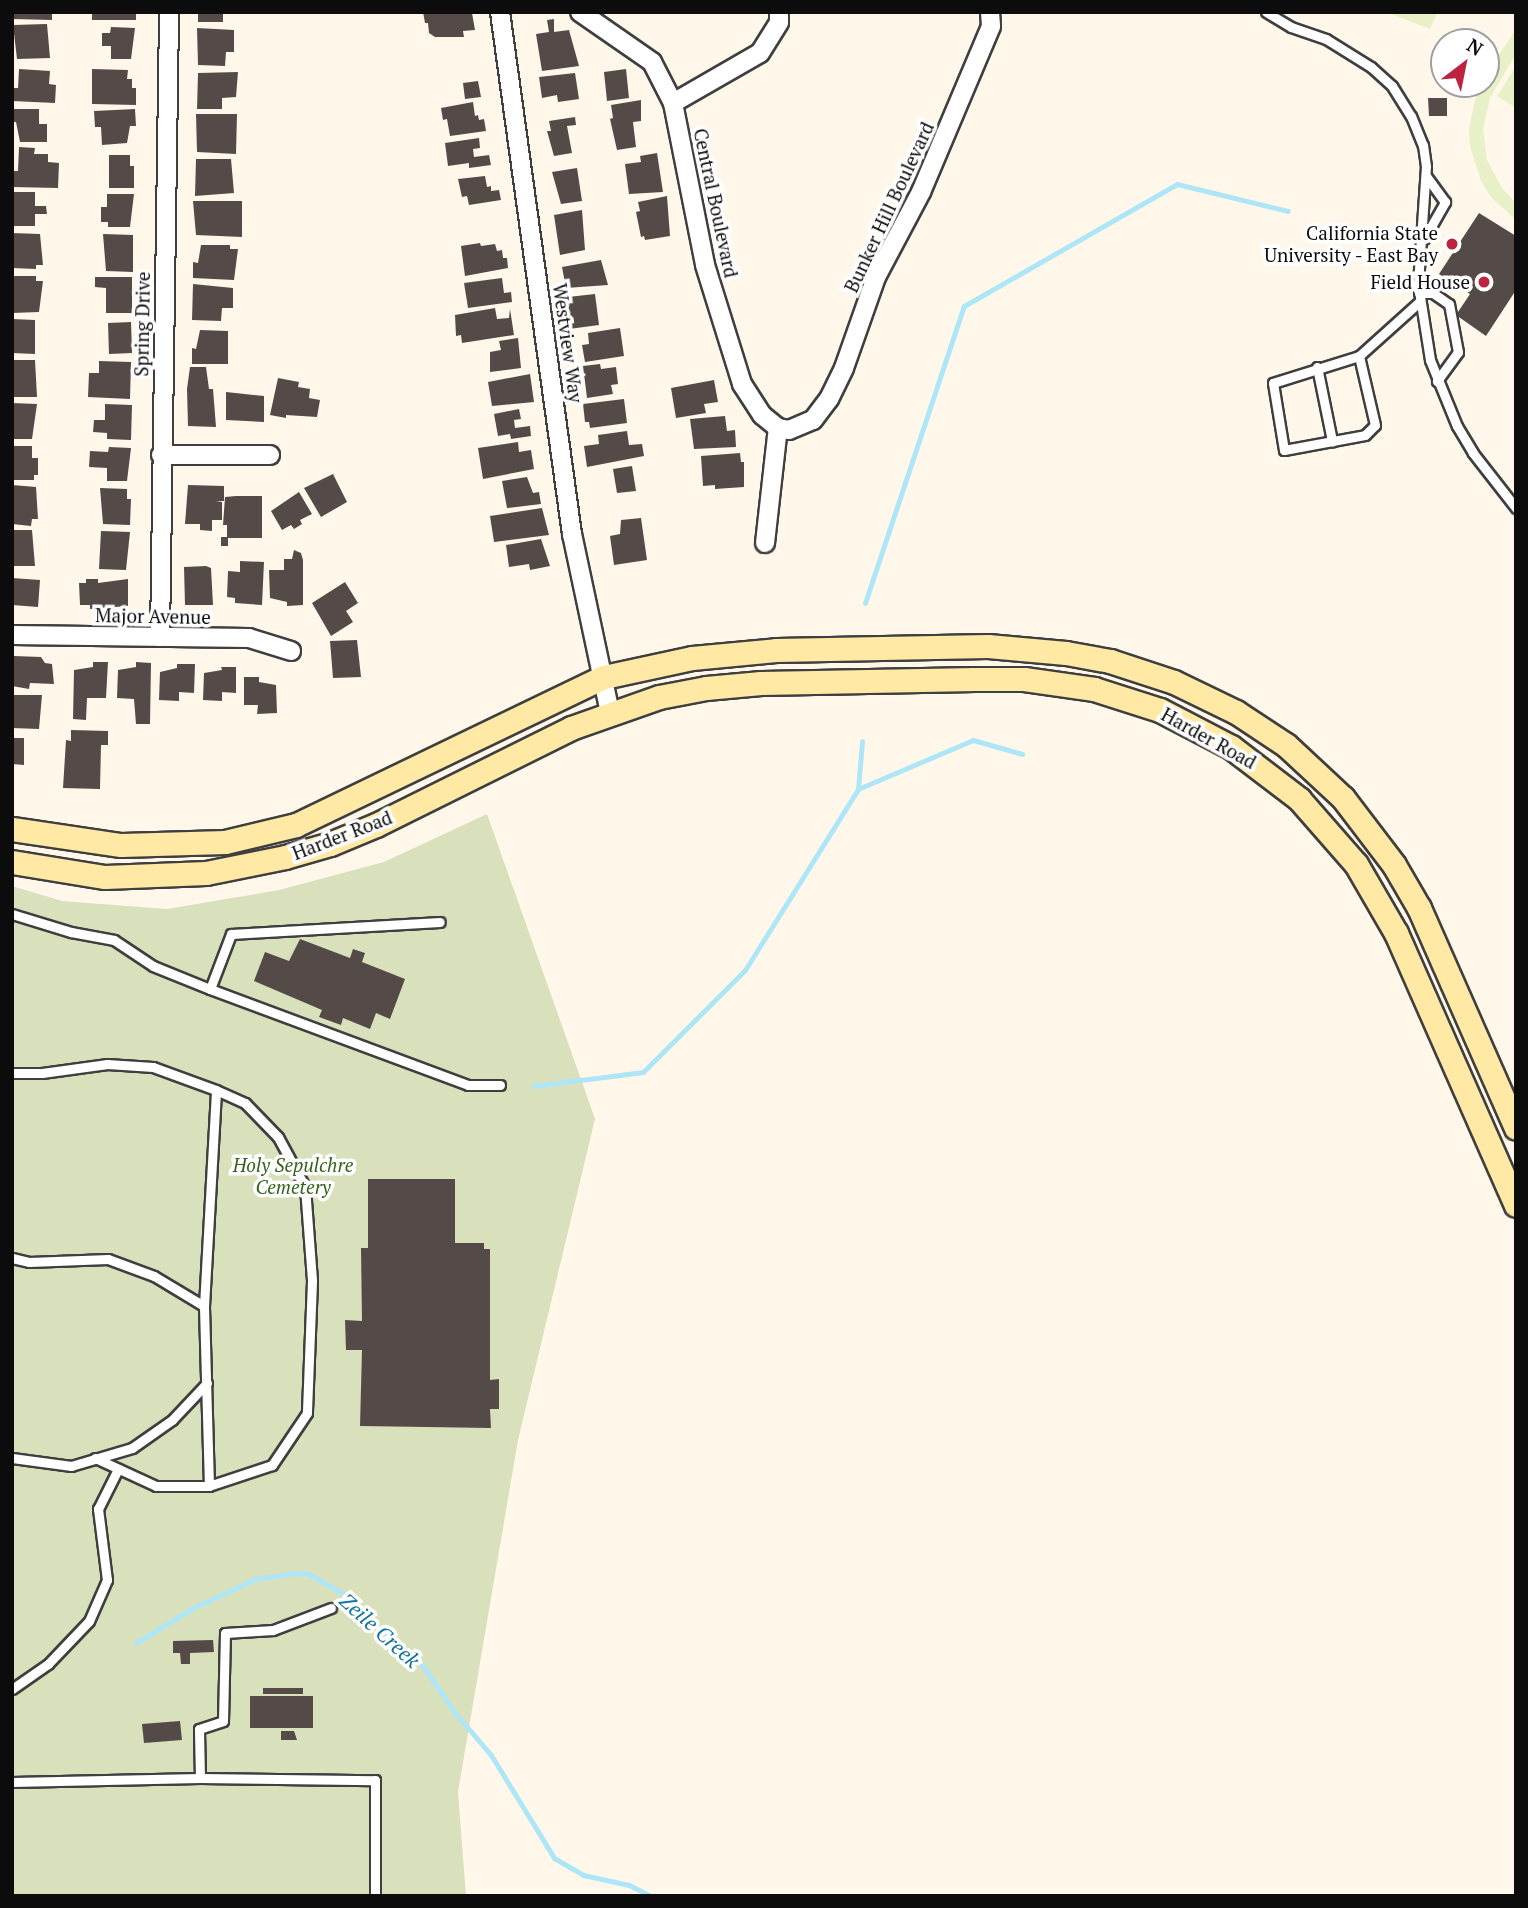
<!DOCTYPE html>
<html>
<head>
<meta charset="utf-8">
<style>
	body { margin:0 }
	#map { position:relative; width:1528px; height:1908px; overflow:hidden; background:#fff8ea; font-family:"PT Serif",serif }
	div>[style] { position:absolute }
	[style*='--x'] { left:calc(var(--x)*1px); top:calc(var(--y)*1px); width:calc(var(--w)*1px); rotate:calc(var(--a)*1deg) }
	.cemetery>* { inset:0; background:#d9e0bc }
	.pitch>* { inset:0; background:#e7f0c6 }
	.stream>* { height:5px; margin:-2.5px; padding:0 2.5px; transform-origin:2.5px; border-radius:2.5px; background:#afe6f7 }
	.building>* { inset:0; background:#544b48 }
	.roads { filter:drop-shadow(2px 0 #3f3f3f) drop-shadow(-2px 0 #3f3f3f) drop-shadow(0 2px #3f3f3f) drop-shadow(0 -2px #3f3f3f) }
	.lane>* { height:9px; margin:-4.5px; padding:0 4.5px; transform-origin:4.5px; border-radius:4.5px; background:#fff }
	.street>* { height:18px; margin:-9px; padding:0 9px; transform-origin:9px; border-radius:9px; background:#fff }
	.secondary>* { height:23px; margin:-11.5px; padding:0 11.5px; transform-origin:11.5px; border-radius:11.5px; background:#ffe9a5 }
	.dots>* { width:19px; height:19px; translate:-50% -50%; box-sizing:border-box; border:4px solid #fff; border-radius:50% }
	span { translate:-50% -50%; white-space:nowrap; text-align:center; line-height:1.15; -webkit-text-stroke:7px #fff; paint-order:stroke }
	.street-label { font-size:19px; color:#0c0c0c }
	.poi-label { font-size:19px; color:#0c0c0c }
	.right { translate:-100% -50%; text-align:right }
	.park-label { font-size:19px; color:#35631c; font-style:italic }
	.water-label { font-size:21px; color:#14759e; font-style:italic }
	.frame { position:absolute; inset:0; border:14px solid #0c0c0c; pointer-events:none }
	.north { position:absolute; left:1430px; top:28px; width:70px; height:70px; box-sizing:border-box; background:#fff; border:2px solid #9e9e9e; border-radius:50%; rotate:32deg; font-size:19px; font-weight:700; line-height:28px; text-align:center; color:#0c0c0c }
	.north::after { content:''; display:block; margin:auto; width:24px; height:32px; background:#bd233f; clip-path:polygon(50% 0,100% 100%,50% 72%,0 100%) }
</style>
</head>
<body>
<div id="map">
	<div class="cemetery">
		<i style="clip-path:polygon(487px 814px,595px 1119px,518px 1440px,458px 1792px,466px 1896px,12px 1896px,12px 886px,62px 901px,167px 909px,279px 890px,384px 862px)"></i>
	</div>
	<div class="pitch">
		<i style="clip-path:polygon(1386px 12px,1438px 12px,1430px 29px)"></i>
		<i style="clip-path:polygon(1516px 29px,1516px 54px,1490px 98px,1483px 129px,1487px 160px,1502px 188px,1516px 203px,1516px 220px,1491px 197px,1481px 181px,1470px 146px,1469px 128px,1477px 92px,1482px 84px,1486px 84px,1486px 75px)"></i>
		<i style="clip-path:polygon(1516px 66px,1516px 108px,1497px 96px)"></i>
	</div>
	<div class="stream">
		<i style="--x:865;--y:603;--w:313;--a:-71.6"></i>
		<i style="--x:964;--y:306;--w:245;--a:-29.8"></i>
		<i style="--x:1177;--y:184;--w:114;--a:13.7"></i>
		<i style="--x:858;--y:789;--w:125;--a:-23.1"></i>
		<i style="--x:973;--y:740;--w:51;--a:15.9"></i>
		<i style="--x:534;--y:1086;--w:110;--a:-7.3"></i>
		<i style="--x:643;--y:1072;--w:144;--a:-45"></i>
		<i style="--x:745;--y:970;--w:213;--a:-58"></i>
		<i style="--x:858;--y:789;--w:48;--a:-85.2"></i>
		<i style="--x:136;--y:1643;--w:67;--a:-31.6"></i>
		<i style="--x:193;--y:1608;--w:68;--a:-25.1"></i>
		<i style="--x:255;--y:1579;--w:40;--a:-8.5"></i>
		<i style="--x:295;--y:1573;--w:13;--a:4"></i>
		<i style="--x:308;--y:1574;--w:37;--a:29"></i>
		<i style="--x:340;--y:1592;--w:44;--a:45"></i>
		<i style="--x:371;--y:1623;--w:59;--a:37.5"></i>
		<i style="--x:418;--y:1659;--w:67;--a:55.4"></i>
		<i style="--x:456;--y:1714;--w:54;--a:49.5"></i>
		<i style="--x:491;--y:1755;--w:121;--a:58.5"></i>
		<i style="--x:554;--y:1858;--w:34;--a:30"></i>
		<i style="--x:583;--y:1875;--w:47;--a:12.3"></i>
		<i style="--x:629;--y:1885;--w:25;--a:27"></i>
	</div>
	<div class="building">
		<i style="clip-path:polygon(13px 12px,52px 12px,52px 20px,13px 19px)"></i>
		<i style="clip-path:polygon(92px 12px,136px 12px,136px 20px,92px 20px)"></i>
		<i style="clip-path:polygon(198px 12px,223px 12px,223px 22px,198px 22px)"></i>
		<i style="clip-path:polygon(423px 12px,472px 13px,475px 30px,463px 31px,464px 37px,435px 37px,429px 33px,428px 23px,425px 23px)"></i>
		<i style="clip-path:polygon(554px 19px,554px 32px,569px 30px,579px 66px,542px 71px,536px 34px,549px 32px,547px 20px)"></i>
		<i style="clip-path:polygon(47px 24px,50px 58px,17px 59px,13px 25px)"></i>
		<i style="clip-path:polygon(111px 27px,135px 28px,131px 59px,111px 59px,111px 46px,102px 46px,102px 33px,110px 33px)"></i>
		<i style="clip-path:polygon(197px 28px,234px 30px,234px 52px,226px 52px,225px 66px,198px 65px)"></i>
		<i style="clip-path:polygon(19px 69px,50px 71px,49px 84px,56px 85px,55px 103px,12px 101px,13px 88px,18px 88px)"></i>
		<i style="clip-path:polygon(92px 69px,128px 70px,127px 79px,132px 79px,132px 88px,136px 88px,136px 105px,92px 104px)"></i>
		<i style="clip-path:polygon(626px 69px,629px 98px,607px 101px,604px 72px)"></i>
		<i style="clip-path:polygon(238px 72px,236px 97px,222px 98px,222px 109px,197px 109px,198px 73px)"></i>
		<i style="clip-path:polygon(575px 73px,579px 99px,558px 102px,557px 95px,542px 98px,539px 77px)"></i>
		<i style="clip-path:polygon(478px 81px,481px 97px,465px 99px,463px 83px)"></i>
		<i style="clip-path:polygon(1428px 98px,1447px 98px,1447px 116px,1429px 116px)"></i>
		<i style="clip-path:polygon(641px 100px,641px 121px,633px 122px,636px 147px,617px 150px,610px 119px,613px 118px,611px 105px)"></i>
		<i style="clip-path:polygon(473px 102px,475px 116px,478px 115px,479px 120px,484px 119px,486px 131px,450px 136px,447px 119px,443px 120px,441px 108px)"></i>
		<i style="clip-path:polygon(12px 109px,39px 109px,39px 124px,47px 124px,47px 142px,20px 142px,16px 122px,12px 122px)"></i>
		<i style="clip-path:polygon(135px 109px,136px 126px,130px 126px,127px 143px,102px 145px,101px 127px,95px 127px,94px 111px)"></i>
		<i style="clip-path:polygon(196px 114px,237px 114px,236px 154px,197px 152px)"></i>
		<i style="clip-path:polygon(575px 117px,576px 125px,567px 126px,572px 153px,554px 156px,547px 131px,551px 131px,549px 121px)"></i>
		<i style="clip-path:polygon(479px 138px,480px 148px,473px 149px,474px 157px,489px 155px,491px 165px,469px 168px,469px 163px,448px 166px,445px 143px)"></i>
		<i style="clip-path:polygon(19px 147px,35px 148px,34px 154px,48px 154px,48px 162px,59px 163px,58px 188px,12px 187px,12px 171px,18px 171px)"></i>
		<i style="clip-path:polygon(657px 153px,663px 192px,629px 194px,625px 164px,641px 162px,640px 156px)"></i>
		<i style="clip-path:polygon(109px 155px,130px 155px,130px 166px,134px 166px,134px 188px,109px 188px)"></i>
		<i style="clip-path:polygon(196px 159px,231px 159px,234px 193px,195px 196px)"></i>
		<i style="clip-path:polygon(577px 168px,582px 201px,561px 204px,552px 172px)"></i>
		<i style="clip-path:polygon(485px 176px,487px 187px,491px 186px,491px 191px,499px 190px,501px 200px,469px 205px,467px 196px,462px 197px,458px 179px)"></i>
		<i style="clip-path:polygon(12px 192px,35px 192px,35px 206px,46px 206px,47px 214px,35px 214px,35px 226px,12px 226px)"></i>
		<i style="clip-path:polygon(107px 194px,134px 194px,130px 227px,108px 227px,108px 222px,101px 222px,101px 207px,107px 207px)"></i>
		<i style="clip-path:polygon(667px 196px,670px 236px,645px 240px,644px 236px,641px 237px,636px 212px,640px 211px,638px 202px)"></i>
		<i style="clip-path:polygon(193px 201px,242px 201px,242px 237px,196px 235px)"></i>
		<i style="clip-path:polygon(582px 210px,585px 250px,560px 255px,554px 215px)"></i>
		<i style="clip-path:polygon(1479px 213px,1516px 236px,1516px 290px,1486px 336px,1456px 315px,1470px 294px,1439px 274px)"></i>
		<i style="clip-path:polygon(12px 233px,40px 234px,43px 265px,36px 265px,36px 269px,12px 268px)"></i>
		<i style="clip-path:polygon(103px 234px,133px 235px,133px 272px,106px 271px)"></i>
		<i style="clip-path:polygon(480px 243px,481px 246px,495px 244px,497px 251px,502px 250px,503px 258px,507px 258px,508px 268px,465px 276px,461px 246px)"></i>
		<i style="clip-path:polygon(201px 245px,230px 245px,230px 249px,238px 249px,234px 280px,193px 278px,193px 262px,198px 263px)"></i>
		<i style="clip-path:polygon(601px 260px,608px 285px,566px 288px,562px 267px)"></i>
		<i style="clip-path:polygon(12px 276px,36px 276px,36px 281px,43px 281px,39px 312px,12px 313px)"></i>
		<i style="clip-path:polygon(95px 277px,132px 277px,132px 313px,106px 313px,106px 288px,95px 287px)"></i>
		<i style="clip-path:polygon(502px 278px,504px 293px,511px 292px,512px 302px,468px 308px,464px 283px)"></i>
		<i style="clip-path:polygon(193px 284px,233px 288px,233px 308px,222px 308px,221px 321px,192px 320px)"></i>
		<i style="clip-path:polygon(595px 294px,599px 325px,569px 329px,568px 297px)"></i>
		<i style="clip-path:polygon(495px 308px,497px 319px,509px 318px,510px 309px,514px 335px,462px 343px,461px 335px,456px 336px,455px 315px)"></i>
		<i style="clip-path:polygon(12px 319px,35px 320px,35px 354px,12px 353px)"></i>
		<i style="clip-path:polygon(131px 322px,132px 353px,109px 354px,108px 323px)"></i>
		<i style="clip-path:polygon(620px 328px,624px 356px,585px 362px,582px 345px,589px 344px,588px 333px)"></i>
		<i style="clip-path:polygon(200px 330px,228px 331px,228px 364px,192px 364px,192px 348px,196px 349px)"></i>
		<i style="clip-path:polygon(518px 338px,521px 368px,490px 372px,490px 352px,501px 350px,499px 341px)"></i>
		<i style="clip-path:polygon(12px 360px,35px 360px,37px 397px,12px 397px)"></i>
		<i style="clip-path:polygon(99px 361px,131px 362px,130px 399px,88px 397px,89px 373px,99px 373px)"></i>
		<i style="clip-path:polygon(600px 364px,601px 369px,616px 367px,618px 384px,611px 385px,613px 394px,587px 398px,583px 366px)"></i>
		<i style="clip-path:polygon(190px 367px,206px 367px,209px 389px,213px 389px,216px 427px,188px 426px,187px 389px)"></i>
		<i style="clip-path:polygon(530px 374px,534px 402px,492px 406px,488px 382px)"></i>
		<i style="clip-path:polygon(278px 378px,299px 382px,298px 387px,310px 389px,309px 398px,320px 400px,317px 417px,286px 415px,286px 418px,270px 415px)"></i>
		<i style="clip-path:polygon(714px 380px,718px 402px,704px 404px,706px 413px,676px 418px,671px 388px)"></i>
		<i style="clip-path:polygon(226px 392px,264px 396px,264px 422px,226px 420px)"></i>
		<i style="clip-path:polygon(624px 399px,627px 423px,590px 428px,589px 422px,585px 422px,583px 404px)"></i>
		<i style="clip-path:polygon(12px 403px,37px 404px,32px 439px,12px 439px)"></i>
		<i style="clip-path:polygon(105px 404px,132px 405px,131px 440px,107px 439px,107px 433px,93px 432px,94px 420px,105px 420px)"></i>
		<i style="clip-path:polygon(519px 409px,521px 419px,514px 420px,515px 428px,530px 426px,531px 436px,511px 439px,510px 434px,498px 436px,494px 414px)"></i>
		<i style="clip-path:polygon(725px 416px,727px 431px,735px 430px,736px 447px,694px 449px,690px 419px)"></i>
		<i style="clip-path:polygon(627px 431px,629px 445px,642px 444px,644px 456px,587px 467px,584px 446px,599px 444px,598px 435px)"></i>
		<i style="clip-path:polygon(518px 442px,519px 452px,531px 450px,534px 469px,483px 479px,478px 448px)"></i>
		<i style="clip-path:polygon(12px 446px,32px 446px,32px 458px,38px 458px,38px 475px,34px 475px,34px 480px,12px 480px)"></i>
		<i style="clip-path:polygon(109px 447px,131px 448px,127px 481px,107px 481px,107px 468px,89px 467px,90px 451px,108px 452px)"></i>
		<i style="clip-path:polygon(740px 453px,741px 462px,744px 462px,744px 487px,715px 489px,715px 485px,703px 486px,701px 456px)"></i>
		<i style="clip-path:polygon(632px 466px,636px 491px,617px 493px,613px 469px)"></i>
		<i style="clip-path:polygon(333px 474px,347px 502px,321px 517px,304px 488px)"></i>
		<i style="clip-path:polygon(527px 477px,533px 493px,539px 492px,541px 504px,507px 508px,502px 481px)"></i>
		<i style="clip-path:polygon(12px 485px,36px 487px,38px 519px,32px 519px,31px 526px,12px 524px)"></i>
		<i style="clip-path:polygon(188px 485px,224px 486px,224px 501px,216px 501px,222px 502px,222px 520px,212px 520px,212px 531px,200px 530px,200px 524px,185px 524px)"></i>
		<i style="clip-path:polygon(100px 488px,127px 489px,127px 499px,131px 499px,130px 525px,103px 524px)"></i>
		<i style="clip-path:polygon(299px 492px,312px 514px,300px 520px,302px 524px,294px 529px,291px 525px,282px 530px,271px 511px)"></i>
		<i style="clip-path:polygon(236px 496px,262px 496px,262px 538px,228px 538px,228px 546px,221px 546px,221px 537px,227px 537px,227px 525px,223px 525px,225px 497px)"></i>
		<i style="clip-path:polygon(542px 508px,549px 535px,494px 542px,490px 516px)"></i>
		<i style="clip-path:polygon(641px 518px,647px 560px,614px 565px,610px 536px,620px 534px,621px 520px)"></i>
		<i style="clip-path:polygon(13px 530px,32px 530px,35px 566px,12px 566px)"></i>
		<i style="clip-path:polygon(101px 531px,130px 532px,126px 570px,99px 569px)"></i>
		<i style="clip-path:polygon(541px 539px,550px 566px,530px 570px,529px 564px,509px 567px,506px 545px)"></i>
		<i style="clip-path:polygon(294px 550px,301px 553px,303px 560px,303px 605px,287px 606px,287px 602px,270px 598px,269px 570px,284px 570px,284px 559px,292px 559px)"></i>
		<i style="clip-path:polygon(240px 561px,264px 562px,262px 605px,235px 603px,235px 598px,227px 597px,228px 571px,240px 572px)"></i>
		<i style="clip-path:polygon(206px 566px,211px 568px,213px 605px,185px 605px,184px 567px)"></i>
		<i style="clip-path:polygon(12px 578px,40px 580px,38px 607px,12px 605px)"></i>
		<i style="clip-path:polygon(86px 579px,98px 579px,98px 583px,128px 579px,128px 606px,90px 609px,90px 605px,80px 605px,79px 583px,86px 583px)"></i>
		<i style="clip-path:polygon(345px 582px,358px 603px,346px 611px,353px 622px,331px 636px,312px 603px)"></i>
		<i style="clip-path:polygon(357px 640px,361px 677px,333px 678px,330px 641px)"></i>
		<i style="clip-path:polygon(14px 656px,41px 657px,45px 663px,52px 664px,54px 684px,30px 683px,29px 689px,12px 686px)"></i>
		<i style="clip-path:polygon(93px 662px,108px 662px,106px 698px,87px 698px,86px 720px,73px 719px,74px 670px,93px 667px)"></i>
		<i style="clip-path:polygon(136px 662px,151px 663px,150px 724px,136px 724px,134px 699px,117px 698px,118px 670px,136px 667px)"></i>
		<i style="clip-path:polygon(177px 664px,195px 664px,194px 693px,179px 692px,179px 701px,159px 700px,160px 672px,177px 668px)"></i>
		<i style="clip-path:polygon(221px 667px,236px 667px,236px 693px,222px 692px,222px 701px,203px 700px,204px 673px,222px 670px)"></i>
		<i style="clip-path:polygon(244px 677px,259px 677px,259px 682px,276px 685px,277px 713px,257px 714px,258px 705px,244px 705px)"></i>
		<i style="clip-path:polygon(12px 695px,42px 695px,39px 729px,12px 728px)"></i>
		<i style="clip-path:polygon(71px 730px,108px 731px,108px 745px,101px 745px,100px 789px,63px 788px,66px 740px,71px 741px)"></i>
		<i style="clip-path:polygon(12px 738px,24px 738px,24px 765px,12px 764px)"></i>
		<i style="clip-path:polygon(300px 939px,350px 958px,353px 949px,365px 953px,362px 962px,405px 979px,390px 1019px,376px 1013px,370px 1029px,343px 1018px,341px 1025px,319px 1017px,322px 1010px,254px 981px,265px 952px,289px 961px)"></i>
		<i style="clip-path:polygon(368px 1179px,455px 1179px,455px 1243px,484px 1243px,484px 1249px,490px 1249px,490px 1380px,499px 1379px,499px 1409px,490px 1409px,491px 1428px,360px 1426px,362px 1350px,346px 1350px,345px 1320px,362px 1321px,361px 1248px,368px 1248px)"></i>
		<i style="clip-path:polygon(213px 1640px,214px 1652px,190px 1653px,190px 1664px,181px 1664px,180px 1653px,173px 1653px,173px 1641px)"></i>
		<i style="clip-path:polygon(263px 1688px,303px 1688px,303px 1694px,263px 1694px)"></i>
		<i style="clip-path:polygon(250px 1696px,313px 1696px,313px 1728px,250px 1728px)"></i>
		<i style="clip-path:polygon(180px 1721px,182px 1740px,144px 1743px,142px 1724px)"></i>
		<i style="clip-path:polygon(281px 1731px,294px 1731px,297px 1740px,281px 1740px)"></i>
	</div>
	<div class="roads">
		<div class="lane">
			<i style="--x:1266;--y:12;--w:29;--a:31"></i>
			<i style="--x:1291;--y:27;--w:37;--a:19"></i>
			<i style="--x:1326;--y:39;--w:53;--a:31.9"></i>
			<i style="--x:1371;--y:67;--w:28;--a:42"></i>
			<i style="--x:1392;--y:86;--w:36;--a:58"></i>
			<i style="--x:1411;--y:116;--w:31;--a:68"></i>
			<i style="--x:1423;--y:145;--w:21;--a:82"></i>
			<i style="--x:1426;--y:166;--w:118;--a:93.9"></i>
			<i style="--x:1418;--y:284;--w:77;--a:81"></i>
			<i style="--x:1430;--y:360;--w:71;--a:67.8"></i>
			<i style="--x:1457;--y:426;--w:31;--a:59"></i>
			<i style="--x:1473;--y:453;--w:70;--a:52"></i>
			<i style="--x:1424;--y:239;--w:43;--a:-60.4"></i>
			<i style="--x:1445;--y:202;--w:32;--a:-126"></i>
			<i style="--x:1419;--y:293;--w:14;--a:0"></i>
			<i style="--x:1433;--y:293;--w:19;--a:35"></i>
			<i style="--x:1449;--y:304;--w:49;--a:79.4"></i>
			<i style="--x:1458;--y:352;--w:36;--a:126"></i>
			<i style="--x:1359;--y:356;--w:90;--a:162.6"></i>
			<i style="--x:1273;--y:383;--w:68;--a:80.7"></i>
			<i style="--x:1284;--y:450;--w:82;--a:-10.5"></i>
			<i style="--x:1365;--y:435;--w:14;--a:-45"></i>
			<i style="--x:1375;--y:425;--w:71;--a:-103.1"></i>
			<i style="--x:1359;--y:356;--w:81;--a:-42"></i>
			<i style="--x:1317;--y:367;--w:76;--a:78.5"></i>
			<i style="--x:12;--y:914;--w:62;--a:17"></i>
			<i style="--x:71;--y:932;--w:44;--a:10.5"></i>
			<i style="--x:114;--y:940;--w:47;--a:33.7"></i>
			<i style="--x:153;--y:966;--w:61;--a:22"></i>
			<i style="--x:210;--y:989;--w:59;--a:-69.1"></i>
			<i style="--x:231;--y:934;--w:209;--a:-3.3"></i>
			<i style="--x:210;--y:989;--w:275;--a:20.4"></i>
			<i style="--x:468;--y:1085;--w:32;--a:0"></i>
			<i style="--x:12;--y:1073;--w:30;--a:0"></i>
			<i style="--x:42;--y:1073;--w:66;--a:-7.9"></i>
			<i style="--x:107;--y:1064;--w:46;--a:3.7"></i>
			<i style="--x:153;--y:1067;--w:67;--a:20.1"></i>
			<i style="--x:216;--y:1090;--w:32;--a:24"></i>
			<i style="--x:245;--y:1103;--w:47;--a:45.9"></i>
			<i style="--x:278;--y:1137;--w:57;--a:61.6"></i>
			<i style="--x:305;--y:1187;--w:94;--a:85.7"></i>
			<i style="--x:312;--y:1281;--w:132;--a:92.2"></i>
			<i style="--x:307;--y:1413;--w:63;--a:123.9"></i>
			<i style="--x:272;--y:1465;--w:66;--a:161.6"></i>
			<i style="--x:209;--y:1486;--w:53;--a:180"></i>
			<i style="--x:156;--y:1486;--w:67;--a:-155.3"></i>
			<i style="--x:12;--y:1258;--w:17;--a:13"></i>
			<i style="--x:29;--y:1262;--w:79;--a:-2.2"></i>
			<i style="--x:108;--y:1259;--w:49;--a:20.3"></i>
			<i style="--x:154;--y:1276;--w:58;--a:31"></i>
			<i style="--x:12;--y:1458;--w:60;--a:7.7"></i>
			<i style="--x:71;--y:1466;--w:64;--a:-16.4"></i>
			<i style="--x:132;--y:1448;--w:49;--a:-35"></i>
			<i style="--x:172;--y:1420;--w:51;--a:-46.6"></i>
			<i style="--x:209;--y:1486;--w:180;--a:-91.6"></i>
			<i style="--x:204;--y:1306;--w:216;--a:-86.8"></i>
			<i style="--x:12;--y:1689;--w:44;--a:-34.8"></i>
			<i style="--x:48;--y:1664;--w:59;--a:-46.4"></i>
			<i style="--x:89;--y:1621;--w:45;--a:-66.3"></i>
			<i style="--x:107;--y:1580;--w:72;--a:-97.2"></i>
			<i style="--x:98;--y:1509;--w:45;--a:-63.4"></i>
			<i style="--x:200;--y:1778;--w:175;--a:0.7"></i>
			<i style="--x:375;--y:1780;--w:116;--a:90"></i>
			<i style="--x:12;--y:1782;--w:188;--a:-1.2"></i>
			<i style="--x:200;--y:1778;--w:49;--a:-91.2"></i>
			<i style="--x:199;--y:1729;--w:25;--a:-18"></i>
			<i style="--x:223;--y:1721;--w:88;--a:-88.7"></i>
			<i style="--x:225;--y:1633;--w:48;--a:-3.6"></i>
			<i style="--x:273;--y:1630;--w:62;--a:-20.8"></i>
		</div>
		<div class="street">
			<i style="--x:500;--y:12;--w:527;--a:82.15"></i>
			<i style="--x:572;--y:534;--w:183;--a:78"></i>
			<i style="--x:580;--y:12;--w:88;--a:34.8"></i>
			<i style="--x:652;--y:62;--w:46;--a:62.9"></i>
			<i style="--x:673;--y:103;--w:165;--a:78.8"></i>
			<i style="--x:705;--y:265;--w:125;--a:72.7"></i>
			<i style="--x:742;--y:384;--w:37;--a:57"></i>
			<i style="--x:762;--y:415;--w:21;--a:39"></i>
			<i style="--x:673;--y:103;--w:100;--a:-29.9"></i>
			<i style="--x:760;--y:53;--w:36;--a:-58"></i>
			<i style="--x:779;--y:22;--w:10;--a:-90"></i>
			<i style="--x:778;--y:428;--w:11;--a:10"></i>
			<i style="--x:789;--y:430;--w:26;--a:-23"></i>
			<i style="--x:813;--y:420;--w:26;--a:-53"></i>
			<i style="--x:829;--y:399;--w:34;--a:-64"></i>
			<i style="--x:844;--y:368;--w:96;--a:-70.6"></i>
			<i style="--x:876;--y:277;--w:96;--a:-62.1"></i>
			<i style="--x:921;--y:192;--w:180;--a:-67.1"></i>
			<i style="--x:991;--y:26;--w:14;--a:-94"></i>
			<i style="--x:161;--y:455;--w:109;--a:0"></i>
			<i style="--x:765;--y:543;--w:116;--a:-83.6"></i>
			<i style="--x:12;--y:635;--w:237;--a:0.7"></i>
			<i style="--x:249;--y:638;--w:44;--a:17.2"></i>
			<i style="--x:160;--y:637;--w:625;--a:-89.17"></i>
		</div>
		<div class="secondary">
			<i style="--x:12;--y:829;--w:110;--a:8.4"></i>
			<i style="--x:121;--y:845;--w:104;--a:-1.7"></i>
			<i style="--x:225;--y:842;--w:73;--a:-13.5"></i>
			<i style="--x:296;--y:825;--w:342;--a:-25.7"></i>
			<i style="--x:604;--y:677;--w:90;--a:-12.2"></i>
			<i style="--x:692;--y:658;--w:84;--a:-5.4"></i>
			<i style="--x:776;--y:650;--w:212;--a:-1.1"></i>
			<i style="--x:988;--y:646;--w:78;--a:5.1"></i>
			<i style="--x:1066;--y:653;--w:45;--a:10.3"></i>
			<i style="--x:1110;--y:661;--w:67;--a:18.2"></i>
			<i style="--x:1174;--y:682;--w:69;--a:25.8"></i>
			<i style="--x:1236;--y:712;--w:60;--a:33.4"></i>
			<i style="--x:1286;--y:745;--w:78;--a:42.9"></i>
			<i style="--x:1343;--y:798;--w:84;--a:52.7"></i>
			<i style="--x:1394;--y:865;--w:50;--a:59.8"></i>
			<i style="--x:1419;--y:908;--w:240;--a:66.2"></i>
			<i style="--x:12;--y:862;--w:94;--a:9.2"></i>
			<i style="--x:105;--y:877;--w:101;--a:-2.3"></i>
			<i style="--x:206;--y:873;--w:81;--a:-11.4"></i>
			<i style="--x:285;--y:857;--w:47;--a:-16.1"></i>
			<i style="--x:330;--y:844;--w:50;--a:-22.4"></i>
			<i style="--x:376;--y:825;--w:218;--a:-26.4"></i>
			<i style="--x:571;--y:728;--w:93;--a:-19.4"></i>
			<i style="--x:659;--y:697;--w:48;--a:-10.8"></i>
			<i style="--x:706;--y:688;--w:55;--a:-5.2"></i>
			<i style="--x:761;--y:683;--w:214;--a:-1.1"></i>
			<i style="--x:975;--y:679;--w:49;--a:0"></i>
			<i style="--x:1024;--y:679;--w:71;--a:8.1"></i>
			<i style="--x:1094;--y:689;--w:69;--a:17.7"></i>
			<i style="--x:1160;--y:710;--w:80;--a:27.5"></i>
			<i style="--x:1231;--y:747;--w:86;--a:37.4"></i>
			<i style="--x:1299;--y:799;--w:86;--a:48.8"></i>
			<i style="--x:1356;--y:864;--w:80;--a:59.9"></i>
			<i style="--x:1396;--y:933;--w:297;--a:66.2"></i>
		</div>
	</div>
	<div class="dots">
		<i style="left:1452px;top:244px;background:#bd233f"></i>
		<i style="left:1484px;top:282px;background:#bd233f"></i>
	</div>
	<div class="street-label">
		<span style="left:716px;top:203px;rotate:78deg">Central Boulevard</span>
		<span style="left:889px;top:207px;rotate:-65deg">Bunker Hill Boulevard</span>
		<span style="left:142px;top:324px;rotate:-89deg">Spring Drive</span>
		<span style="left:568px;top:343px;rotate:82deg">Westview Way</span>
		<span style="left:153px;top:616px;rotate:1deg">Major Avenue</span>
		<span style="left:1209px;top:738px;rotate:29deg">Harder Road</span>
		<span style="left:342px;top:835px;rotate:-21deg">Harder Road</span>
	</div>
	<div class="poi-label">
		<span class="right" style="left:1438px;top:244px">California State<br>University - East Bay</span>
		<span class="right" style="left:1470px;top:282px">Field House</span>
	</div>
	<div class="park-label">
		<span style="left:293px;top:1176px">Holy Sepulchre<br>Cemetery</span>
	</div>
	<div class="water-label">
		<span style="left:380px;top:1630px;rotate:42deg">Zeile Creek</span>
	</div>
	<div class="frame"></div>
	<div class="north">N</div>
</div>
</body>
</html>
